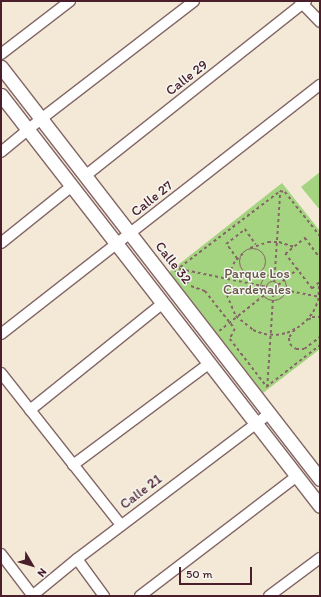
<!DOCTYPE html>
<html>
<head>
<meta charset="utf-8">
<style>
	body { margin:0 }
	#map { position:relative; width:321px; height:597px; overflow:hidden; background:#f3e9d6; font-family:Itim,sans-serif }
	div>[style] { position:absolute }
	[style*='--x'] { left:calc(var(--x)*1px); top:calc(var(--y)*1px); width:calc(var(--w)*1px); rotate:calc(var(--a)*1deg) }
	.green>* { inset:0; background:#a5d481 }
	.path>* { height:1.5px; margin-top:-0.75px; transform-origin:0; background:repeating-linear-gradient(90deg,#856667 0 3px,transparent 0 6px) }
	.path>.ring { margin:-0.75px; padding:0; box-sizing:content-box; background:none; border:1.5px solid #856667; border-radius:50% }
	.roads { filter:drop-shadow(1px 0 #856667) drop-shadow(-1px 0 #856667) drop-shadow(0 1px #856667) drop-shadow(0 -1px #856667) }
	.minor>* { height:10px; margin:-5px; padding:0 5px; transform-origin:5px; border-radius:5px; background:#fff }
	.tertiary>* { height:13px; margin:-6.5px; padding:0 6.5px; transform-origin:6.5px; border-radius:6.5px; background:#fff }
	span { translate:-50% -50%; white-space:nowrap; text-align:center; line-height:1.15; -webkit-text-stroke:3px #f6f6f2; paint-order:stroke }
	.street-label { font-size:14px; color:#4a1f2b }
	.park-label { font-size:14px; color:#655545 }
	.frame { position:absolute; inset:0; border:2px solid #4a1f2b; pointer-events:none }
	.north { position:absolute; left:12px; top:545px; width:40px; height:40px; -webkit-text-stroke:3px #f6f6f2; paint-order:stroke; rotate:128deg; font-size:11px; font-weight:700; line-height:16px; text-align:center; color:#4a1f2b }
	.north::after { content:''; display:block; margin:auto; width:14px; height:18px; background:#4a1f2b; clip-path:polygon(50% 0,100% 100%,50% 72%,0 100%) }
	.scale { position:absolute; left:179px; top:567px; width:73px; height:18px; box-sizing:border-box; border:2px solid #4a1f2b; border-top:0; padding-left:5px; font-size:12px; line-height:14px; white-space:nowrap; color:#4a1f2b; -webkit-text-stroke:3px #f6f6f2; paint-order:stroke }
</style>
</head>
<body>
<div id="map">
	<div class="green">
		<i style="clip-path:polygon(320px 172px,320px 210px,301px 187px)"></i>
		<i style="clip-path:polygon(282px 183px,320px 231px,320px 349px,263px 393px,169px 272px)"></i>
	</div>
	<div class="path">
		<i style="--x:280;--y:191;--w:5;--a:11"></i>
		<i style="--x:285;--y:192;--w:56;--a:51.5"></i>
		<i style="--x:250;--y:248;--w:19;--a:-18"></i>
		<i style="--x:268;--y:242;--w:11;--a:0"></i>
		<i style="--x:279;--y:242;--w:16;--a:18"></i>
		<i class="ring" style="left:240px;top:249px;width:24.5px;height:24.5px"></i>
		<i style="--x:243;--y:254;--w:11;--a:135"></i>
		<i style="--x:235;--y:262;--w:11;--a:117"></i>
		<i style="--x:230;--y:272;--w:11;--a:105"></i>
		<i style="--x:227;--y:283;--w:12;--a:90"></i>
		<i style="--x:227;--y:295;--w:23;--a:67"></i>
		<i style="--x:236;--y:316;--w:22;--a:39"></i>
		<i style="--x:253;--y:330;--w:12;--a:20"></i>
		<i style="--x:264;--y:334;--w:12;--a:5"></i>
		<i style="--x:276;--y:335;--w:11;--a:-10"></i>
		<i style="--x:287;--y:333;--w:11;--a:-27"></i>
		<i style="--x:297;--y:328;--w:11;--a:-38"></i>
		<i style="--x:306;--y:321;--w:11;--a:-52"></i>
		<i style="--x:313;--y:312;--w:12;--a:-66"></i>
		<i style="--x:318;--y:301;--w:18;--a:-87"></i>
		<i style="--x:237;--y:259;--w:19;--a:-126"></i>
		<i style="--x:226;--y:244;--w:24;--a:-38"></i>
		<i style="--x:245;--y:229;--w:19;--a:55"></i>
		<i class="ring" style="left:174px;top:266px;width:4.5px;height:4.5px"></i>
		<i style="--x:180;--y:267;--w:126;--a:-37.2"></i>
		<i style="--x:180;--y:269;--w:89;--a:11.7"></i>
		<i style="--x:179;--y:272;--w:18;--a:49"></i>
		<i style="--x:191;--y:286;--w:15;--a:20"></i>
		<i style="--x:205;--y:291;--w:48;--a:51.7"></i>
		<i style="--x:235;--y:329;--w:11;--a:117"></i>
		<i style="--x:230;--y:339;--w:61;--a:52.4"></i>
		<i class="ring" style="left:261px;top:275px;width:24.5px;height:24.5px"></i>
		<i class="ring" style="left:267px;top:282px;width:10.5px;height:10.5px"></i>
		<i style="--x:274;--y:282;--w:91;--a:-86.2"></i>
		<i style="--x:319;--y:283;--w:9;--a:139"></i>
		<i style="--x:312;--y:289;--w:44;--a:-127.6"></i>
		<i style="--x:285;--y:254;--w:26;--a:-39"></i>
		<i style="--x:305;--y:238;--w:25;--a:53"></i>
		<i style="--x:278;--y:285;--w:26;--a:-39"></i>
		<i style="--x:279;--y:289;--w:42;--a:11"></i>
		<i style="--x:308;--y:320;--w:5;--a:-37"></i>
		<i style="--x:312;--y:317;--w:8;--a:0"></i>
		<i style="--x:295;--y:330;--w:10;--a:127"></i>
		<i style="--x:289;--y:338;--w:6;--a:81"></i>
		<i style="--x:290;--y:344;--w:8;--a:40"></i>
		<i style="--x:296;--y:349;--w:8;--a:0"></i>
		<i style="--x:304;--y:349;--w:20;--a:-37"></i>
		<i style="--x:219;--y:331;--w:63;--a:-38.5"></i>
		<i style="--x:266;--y:387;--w:68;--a:-37.9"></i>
		<i style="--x:267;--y:387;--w:92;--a:-86.3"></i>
	</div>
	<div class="roads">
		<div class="minor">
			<i style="--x:300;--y:1;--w:29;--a:46"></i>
			<i style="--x:1;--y:54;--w:87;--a:-37.5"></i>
			<i style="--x:1;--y:152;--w:52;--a:-39.5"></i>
			<i style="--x:41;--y:119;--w:193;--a:-37.6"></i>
			<i style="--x:85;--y:176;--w:282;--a:-38.4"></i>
			<i style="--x:1;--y:243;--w:91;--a:-38.8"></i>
			<i style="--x:1;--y:334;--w:405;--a:-38"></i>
			<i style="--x:1;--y:373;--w:194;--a:51.7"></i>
			<i style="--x:30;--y:410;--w:171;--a:-38.8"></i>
			<i style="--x:73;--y:465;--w:171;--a:-36.7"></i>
			<i style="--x:1;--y:554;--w:53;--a:52.7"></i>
			<i style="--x:77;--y:559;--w:46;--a:53.9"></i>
			<i style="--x:32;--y:596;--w:58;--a:-39.4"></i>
			<i style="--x:77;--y:559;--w:241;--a:-37.1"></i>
			<i style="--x:140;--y:596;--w:198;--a:-37.4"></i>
			<i style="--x:269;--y:596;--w:64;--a:-36.7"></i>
		</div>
		<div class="tertiary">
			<i style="--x:1;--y:67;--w:521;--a:52.25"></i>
			<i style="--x:1;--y:95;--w:520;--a:52.18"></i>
		</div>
	</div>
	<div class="street-label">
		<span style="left:187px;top:78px;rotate:-38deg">Calle 29</span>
		<span style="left:152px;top:199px;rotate:-38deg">Calle 27</span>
		<span style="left:173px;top:263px;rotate:52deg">Calle 32</span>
		<span style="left:141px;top:492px;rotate:-37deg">Calle 21</span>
	</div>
	<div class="park-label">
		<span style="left:257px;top:282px">Parque Los<br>Cardenales</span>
	</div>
	<div class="frame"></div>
	<div class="north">N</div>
	<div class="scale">50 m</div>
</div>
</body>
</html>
